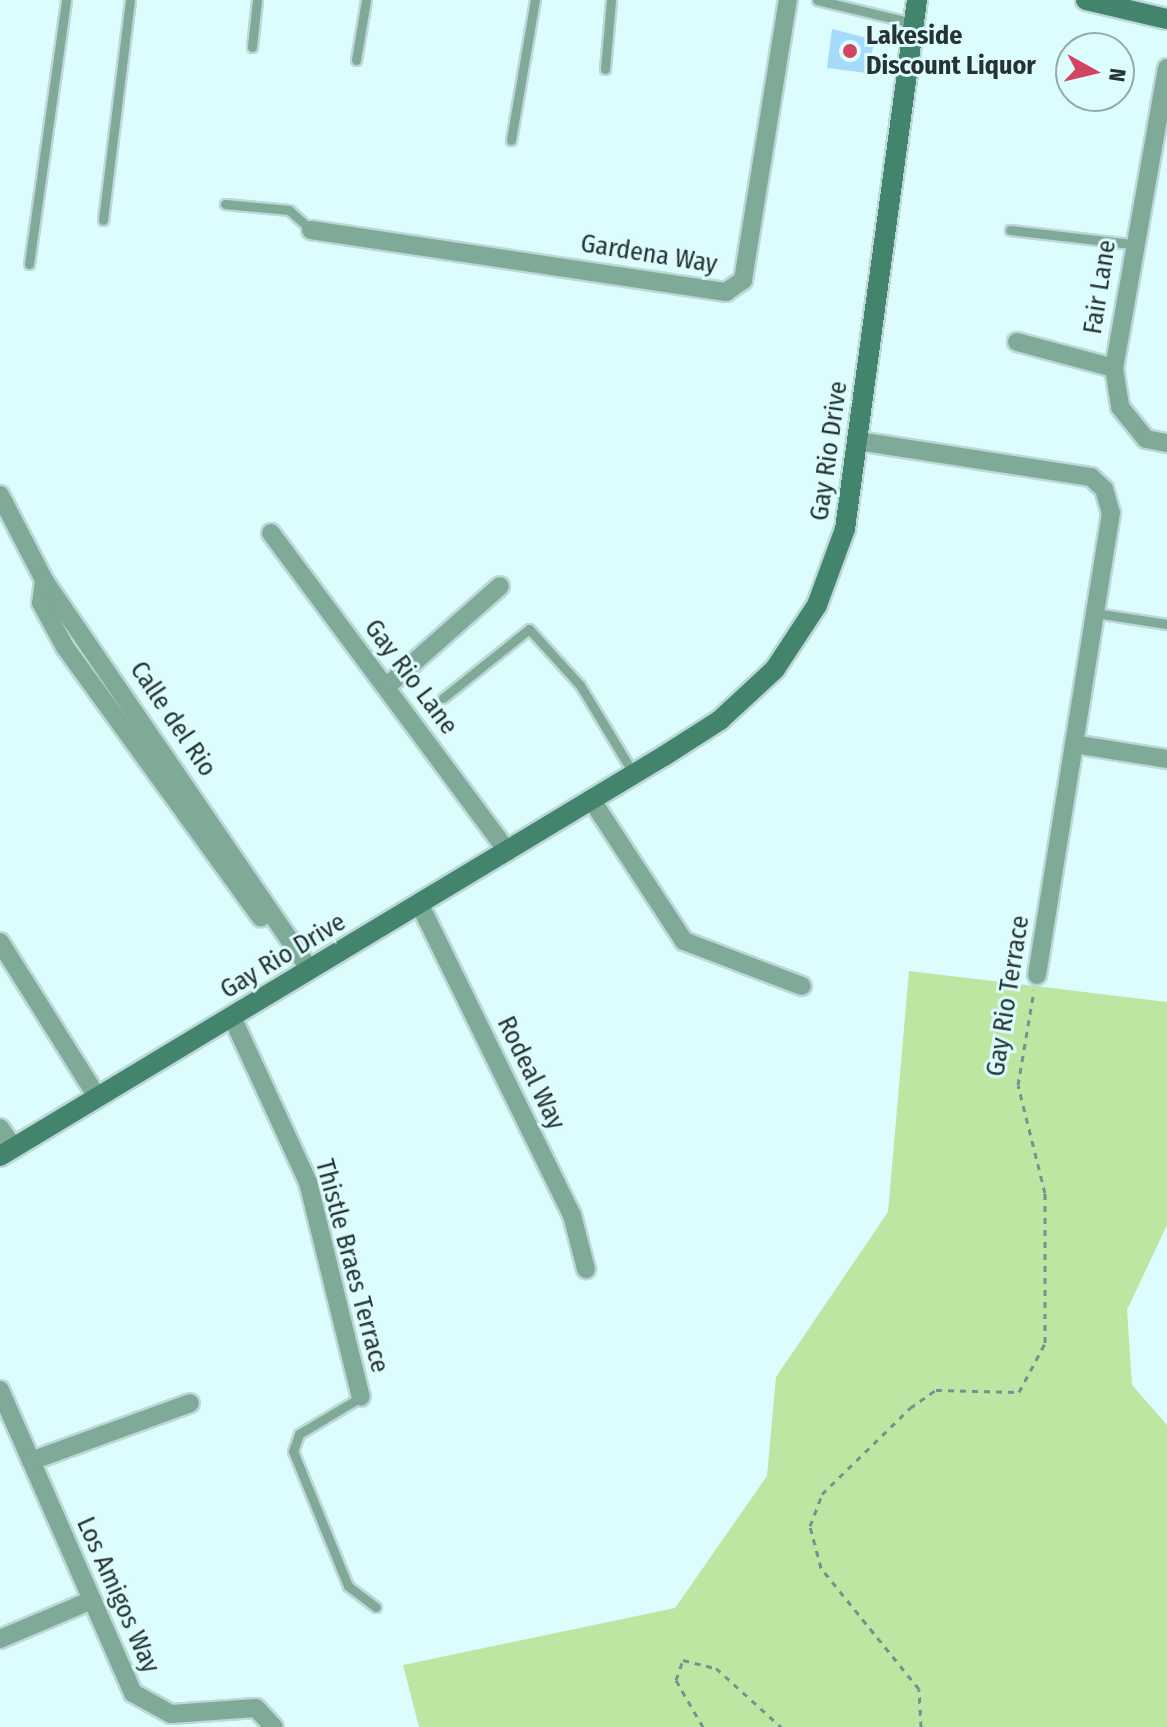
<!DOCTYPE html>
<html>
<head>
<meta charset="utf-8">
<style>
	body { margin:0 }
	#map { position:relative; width:1167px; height:1727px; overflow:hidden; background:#ddfcfe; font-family:"Fira Sans Condensed",sans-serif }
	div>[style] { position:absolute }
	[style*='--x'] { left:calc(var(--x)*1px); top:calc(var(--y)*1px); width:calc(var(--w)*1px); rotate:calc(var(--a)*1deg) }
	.green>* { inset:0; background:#bde6a2 }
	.building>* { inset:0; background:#a6dafa }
	.path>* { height:3px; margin-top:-1.5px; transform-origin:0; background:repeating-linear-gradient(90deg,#7a8f90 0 6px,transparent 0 12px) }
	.roads { filter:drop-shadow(2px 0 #bcd8d9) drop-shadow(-2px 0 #bcd8d9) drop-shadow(0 2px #bcd8d9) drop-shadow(0 -2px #bcd8d9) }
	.lane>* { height:9px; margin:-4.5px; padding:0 4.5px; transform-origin:4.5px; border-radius:4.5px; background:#7faa98 }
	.street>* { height:18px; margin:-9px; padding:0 9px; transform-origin:9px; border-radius:9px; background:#7faa98 }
	.secondary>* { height:20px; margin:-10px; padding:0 10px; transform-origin:10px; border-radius:10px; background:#42856c }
	.dots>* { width:22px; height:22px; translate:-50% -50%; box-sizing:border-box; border:4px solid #ddfcfe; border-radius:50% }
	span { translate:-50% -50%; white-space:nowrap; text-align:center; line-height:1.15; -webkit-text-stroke:6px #ddfcfe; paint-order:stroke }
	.poi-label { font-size:26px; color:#263233; font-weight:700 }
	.left { translate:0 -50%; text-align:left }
	.street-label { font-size:26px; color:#263233 }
	.north { position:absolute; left:1055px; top:32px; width:80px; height:80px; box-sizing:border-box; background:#ddfcfe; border:2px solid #94abad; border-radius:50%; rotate:98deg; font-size:22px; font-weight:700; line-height:32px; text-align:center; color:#263233 }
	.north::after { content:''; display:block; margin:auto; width:28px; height:36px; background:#d44462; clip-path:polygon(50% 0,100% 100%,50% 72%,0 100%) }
</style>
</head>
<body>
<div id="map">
	<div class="green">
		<i style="clip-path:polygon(909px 971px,1167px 1002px,1167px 1225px,1127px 1310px,1132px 1385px,1167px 1425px,1167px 1727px,419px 1727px,403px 1665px,675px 1608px,767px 1476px,776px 1377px,888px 1212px)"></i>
	</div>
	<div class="building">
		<i style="clip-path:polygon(832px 29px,875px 40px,867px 73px,827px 68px)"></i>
	</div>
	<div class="path">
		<i style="--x:703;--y:1727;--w:54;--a:-119.9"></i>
		<i style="--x:676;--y:1680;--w:21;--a:-71"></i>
		<i style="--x:683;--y:1660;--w:34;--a:14"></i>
		<i style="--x:716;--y:1668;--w:88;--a:42.2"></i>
		<i style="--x:921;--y:1727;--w:38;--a:-93"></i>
		<i style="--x:919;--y:1689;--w:156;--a:-129"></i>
		<i style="--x:821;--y:1568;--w:43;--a:-104.7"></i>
		<i style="--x:810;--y:1526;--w:34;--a:-69"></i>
		<i style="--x:822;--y:1494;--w:123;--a:-44.3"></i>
		<i style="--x:910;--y:1408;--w:32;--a:-35"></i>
		<i style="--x:936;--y:1390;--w:83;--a:1.4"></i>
		<i style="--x:1019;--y:1392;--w:55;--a:-62"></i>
		<i style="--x:1045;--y:1343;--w:150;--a:-90"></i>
		<i style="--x:1045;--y:1193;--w:111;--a:-104"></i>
		<i style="--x:1018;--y:1085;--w:96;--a:-80.4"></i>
	</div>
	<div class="roads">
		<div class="lane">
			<i style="--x:817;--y:0;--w:99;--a:13.5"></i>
			<i style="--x:252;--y:47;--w:47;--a:-83.9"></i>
			<i style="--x:356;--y:60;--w:61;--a:-80.5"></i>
			<i style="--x:605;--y:69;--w:69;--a:-85"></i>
			<i style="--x:511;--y:140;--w:142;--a:-80.3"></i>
			<i style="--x:225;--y:204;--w:64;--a:5.4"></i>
			<i style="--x:289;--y:210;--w:30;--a:42"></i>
			<i style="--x:103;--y:220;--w:222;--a:-83"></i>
			<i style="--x:1010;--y:230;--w:122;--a:6.6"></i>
			<i style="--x:29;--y:264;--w:267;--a:-82"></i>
			<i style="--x:1095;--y:613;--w:73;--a:8.7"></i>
			<i style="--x:443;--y:698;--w:110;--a:-38.7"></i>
			<i style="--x:529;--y:629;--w:76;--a:47.7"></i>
			<i style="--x:580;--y:685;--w:103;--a:58.9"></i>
			<i style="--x:361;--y:1397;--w:72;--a:149.2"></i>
			<i style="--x:299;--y:1434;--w:18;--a:109"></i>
			<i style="--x:293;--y:1451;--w:146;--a:67.8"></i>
			<i style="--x:348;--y:1586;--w:35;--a:37"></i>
		</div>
		<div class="street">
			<i style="--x:1167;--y:68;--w:305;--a:100"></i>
			<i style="--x:1114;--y:368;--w:39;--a:81"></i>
			<i style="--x:1120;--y:407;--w:41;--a:50.9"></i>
			<i style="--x:1146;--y:439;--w:21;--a:11"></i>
			<i style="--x:311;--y:230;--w:420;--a:8.5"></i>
			<i style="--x:726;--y:292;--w:21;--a:-35"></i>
			<i style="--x:743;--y:280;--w:284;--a:-80.9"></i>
			<i style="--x:1017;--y:342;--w:100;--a:15"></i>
			<i style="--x:858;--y:441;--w:236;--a:8.8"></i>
			<i style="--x:1091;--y:477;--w:18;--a:43"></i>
			<i style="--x:1104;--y:489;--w:25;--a:74"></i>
			<i style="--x:1111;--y:513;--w:468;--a:99.1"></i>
			<i style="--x:0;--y:495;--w:96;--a:62.6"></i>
			<i style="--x:44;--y:580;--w:472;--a:55.7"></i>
			<i style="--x:271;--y:533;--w:397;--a:53.4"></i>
			<i style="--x:44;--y:580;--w:23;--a:97"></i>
			<i style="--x:41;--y:603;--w:50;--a:61.4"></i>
			<i style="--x:65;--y:647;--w:334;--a:54.1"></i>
			<i style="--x:386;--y:687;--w:152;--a:-41.5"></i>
			<i style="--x:1074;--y:744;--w:94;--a:9.2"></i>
			<i style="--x:591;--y:799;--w:170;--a:56.8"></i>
			<i style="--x:684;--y:941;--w:126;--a:20.9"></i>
			<i style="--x:419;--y:903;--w:347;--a:63.9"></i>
			<i style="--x:572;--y:1215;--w:56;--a:75.5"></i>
			<i style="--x:0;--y:942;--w:184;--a:57.9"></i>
			<i style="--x:232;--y:1017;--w:182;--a:65.3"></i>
			<i style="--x:308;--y:1182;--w:221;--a:76.2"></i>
			<i style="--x:0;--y:1128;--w:24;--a:55"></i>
			<i style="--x:0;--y:1390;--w:331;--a:66.3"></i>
			<i style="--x:133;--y:1693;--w:43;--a:28.9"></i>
			<i style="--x:171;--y:1714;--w:85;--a:-4"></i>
			<i style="--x:256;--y:1708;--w:26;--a:47"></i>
			<i style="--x:31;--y:1461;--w:169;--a:-20"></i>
			<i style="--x:0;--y:1639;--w:100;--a:-23"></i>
		</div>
		<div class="secondary">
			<i style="--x:1086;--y:0;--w:83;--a:13.2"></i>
			<i style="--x:0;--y:1156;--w:775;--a:-31.07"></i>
			<i style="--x:664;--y:756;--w:67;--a:-32.7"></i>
			<i style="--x:720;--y:720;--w:75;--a:-42.8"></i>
			<i style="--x:775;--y:669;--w:77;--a:-56.7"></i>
			<i style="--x:817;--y:605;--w:81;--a:-69.8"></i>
			<i style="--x:845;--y:529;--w:534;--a:-82.25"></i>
		</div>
	</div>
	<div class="dots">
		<i style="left:850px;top:51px;background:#d44462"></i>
	</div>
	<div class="poi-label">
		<span class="left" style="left:866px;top:51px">Lakeside<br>Discount Liquor</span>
	</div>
	<div class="street-label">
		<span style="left:649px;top:254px;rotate:9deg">Gardena Way</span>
		<span style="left:1100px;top:287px;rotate:-81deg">Fair Lane</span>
		<span style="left:829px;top:451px;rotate:-82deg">Gay Rio Drive</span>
		<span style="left:411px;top:677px;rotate:53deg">Gay Rio Lane</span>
		<span style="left:173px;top:719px;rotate:56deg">Calle del Rio</span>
		<span style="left:283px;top:956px;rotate:-31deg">Gay Rio Drive</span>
		<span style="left:1008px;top:996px;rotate:-81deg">Gay Rio Terrace</span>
		<span style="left:531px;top:1073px;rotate:64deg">Rodeal Way</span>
		<span style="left:352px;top:1266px;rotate:75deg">Thistle Braes Terrace</span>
		<span style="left:118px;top:1595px;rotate:66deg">Los Amigos Way</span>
	</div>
	<div class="north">N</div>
</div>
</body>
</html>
